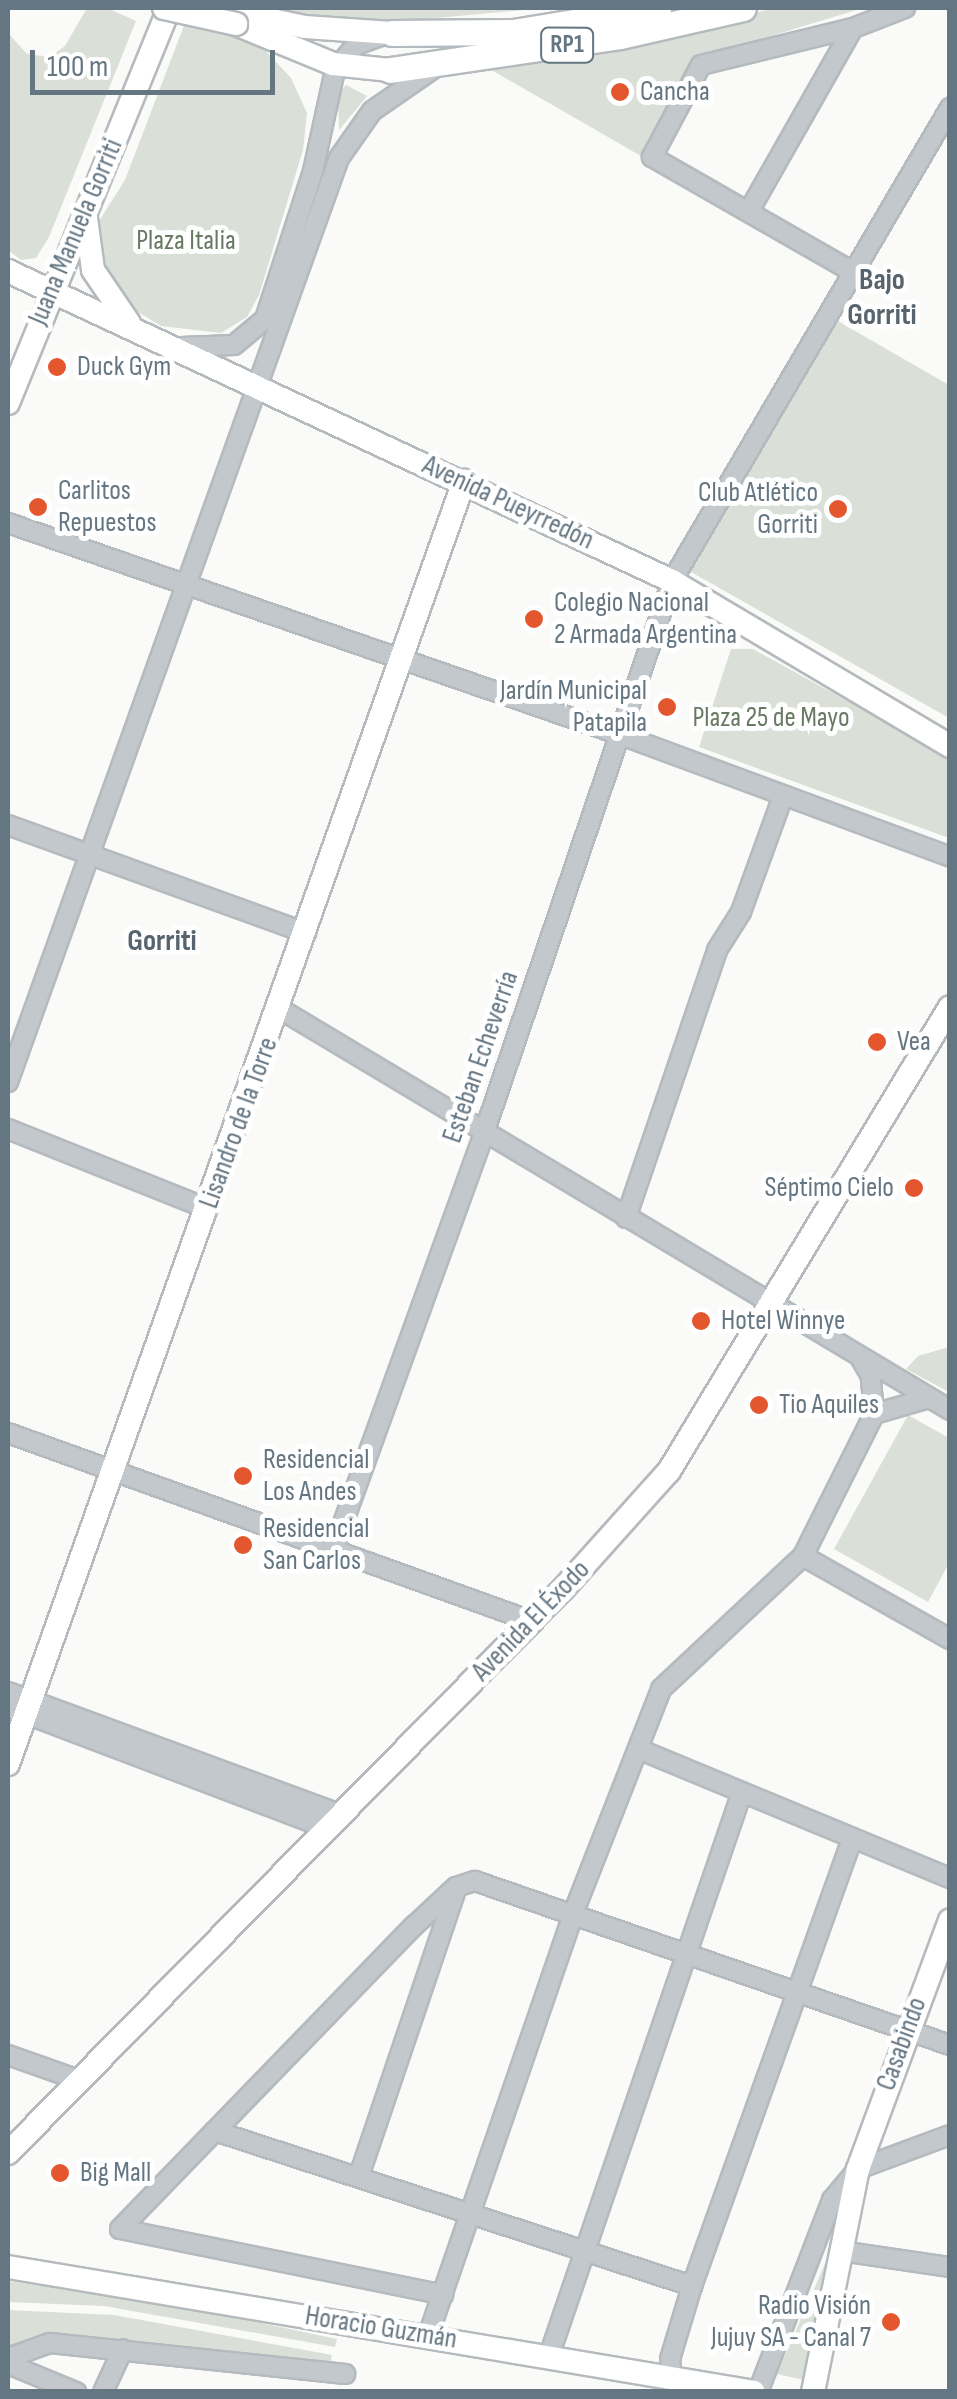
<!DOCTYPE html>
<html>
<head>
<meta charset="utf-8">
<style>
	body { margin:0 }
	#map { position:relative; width:957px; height:2399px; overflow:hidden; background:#fafaf8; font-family:"Sofia Sans Condensed",sans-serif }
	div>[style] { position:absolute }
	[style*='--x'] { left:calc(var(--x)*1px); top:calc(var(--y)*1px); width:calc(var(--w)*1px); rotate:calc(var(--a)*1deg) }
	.green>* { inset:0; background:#dadfd7 }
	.roads { filter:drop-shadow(2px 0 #b5babe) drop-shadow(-2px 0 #b5babe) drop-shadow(0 2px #b5babe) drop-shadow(0 -2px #b5babe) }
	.minor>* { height:18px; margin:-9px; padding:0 9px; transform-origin:9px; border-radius:9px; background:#c3c8cc }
	.major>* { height:22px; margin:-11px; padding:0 11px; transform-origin:11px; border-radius:11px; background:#fff }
	.highway>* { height:25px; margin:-12.5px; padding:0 12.5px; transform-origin:12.5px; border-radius:12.5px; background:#fff }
	.bridges { filter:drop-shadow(2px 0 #b5babe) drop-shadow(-2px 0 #b5babe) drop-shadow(0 2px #b5babe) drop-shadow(0 -2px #b5babe) }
	.major-bridge>* { height:22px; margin:-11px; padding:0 11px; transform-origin:11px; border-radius:11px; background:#fff }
	.dots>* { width:28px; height:28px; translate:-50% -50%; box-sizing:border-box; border:5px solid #fff; border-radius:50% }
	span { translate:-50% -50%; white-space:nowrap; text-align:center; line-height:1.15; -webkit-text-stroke:10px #fff; paint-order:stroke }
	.shield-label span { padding:2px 8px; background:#fff; border:2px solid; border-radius:8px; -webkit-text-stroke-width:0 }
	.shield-label { font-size:25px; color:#657683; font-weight:700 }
	.poi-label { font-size:28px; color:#657683 }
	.left { translate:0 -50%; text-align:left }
	.right { translate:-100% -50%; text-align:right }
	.street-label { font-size:28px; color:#657683 }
	.park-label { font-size:28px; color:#687a64 }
	.neighbourhood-label { font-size:30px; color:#57646e; font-weight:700 }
	.frame { position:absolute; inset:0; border:10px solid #657683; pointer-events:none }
	.scale { position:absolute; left:30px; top:50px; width:245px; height:45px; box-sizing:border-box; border:5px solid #657683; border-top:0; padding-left:12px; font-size:30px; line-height:35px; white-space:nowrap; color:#657683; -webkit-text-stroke:8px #fff; paint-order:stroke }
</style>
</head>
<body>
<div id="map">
	<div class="green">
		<i style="clip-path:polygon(87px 8px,107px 8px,136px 21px,49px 237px,36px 258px,21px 260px,8px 250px,8px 33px,27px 54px,50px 57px,65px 46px)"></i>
		<i style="clip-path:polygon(255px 8px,545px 8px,381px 23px,288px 17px)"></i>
		<i style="clip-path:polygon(777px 8px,863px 8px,695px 59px,641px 156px,488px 68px)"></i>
		<i style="clip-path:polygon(185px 23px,241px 36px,265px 50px,291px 78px,307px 113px,303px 150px,259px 295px,247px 317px,221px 333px,161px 326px,128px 306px,104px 278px,94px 229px,125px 180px)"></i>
		<i style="clip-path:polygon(346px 85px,367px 96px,339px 130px,338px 94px)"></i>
		<i style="clip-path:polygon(836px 320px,949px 385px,949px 718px,691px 572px)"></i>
		<i style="clip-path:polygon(731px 649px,753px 649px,949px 757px,949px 838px,699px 747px)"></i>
		<i style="clip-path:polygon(949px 1347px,949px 1392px,906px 1369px,918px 1356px)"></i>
		<i style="clip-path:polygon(908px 1415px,949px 1438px,949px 1563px,928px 1602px,834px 1549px)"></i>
		<i style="clip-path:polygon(827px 2259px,804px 2380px,777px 2374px)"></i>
		<i style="clip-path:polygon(8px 2281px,180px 2306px,337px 2339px,335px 2347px,104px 2306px,8px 2302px)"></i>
		<i style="clip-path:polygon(8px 2310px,114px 2315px,332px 2355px,330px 2364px,55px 2337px,8px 2349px)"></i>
	</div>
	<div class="roads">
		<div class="minor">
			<i style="--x:749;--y:211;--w:210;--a:-60.4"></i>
			<i style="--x:853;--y:272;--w:232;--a:-150.2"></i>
			<i style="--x:652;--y:157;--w:104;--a:-62"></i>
			<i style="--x:701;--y:65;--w:156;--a:-13.7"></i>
			<i style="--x:853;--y:28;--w:56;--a:-21"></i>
			<i style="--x:181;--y:347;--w:53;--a:-2.2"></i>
			<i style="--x:234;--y:345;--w:40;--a:-40"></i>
			<i style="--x:265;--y:319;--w:156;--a:-72"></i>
			<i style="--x:313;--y:171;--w:103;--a:-77.7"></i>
			<i style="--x:335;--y:70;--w:33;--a:-50"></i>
			<i style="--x:356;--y:45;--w:27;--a:-20"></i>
			<i style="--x:8;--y:523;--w:649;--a:19.08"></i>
			<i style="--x:621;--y:735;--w:351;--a:20.3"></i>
			<i style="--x:8;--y:825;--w:317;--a:19.9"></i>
			<i style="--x:280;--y:1009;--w:781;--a:30.9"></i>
			<i style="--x:8;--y:1082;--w:981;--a:-70.29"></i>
			<i style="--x:339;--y:158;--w:57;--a:-54.9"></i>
			<i style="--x:372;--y:111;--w:75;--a:-34.7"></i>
			<i style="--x:8;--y:1129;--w:215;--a:21.8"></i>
			<i style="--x:626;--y:1218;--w:283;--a:-71.2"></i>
			<i style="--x:717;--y:950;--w:45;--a:-57.7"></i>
			<i style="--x:741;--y:912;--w:123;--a:-70.1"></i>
			<i style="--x:874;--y:1414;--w:57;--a:-16.2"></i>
			<i style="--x:8;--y:1433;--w:556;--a:19.77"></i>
			<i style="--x:334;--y:1548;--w:441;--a:-70.1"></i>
			<i style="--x:484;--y:1133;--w:583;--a:-71.19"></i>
			<i style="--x:672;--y:581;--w:549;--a:-59.56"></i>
			<i style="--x:803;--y:1556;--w:169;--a:29.5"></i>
			<i style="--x:8;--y:1692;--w:356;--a:20.2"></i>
			<i style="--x:8;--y:1707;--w:343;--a:20.8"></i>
			<i style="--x:638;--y:1749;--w:338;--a:22.5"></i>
			<i style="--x:8;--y:2055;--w:75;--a:19.4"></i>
			<i style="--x:215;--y:2131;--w:502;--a:18"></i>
			<i style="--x:359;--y:2176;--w:299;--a:-71.3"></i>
			<i style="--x:120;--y:2229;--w:424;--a:-45.9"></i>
			<i style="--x:415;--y:1925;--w:56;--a:-42.8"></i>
			<i style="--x:456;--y:1887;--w:20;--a:-18"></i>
			<i style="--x:475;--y:1881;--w:503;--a:19.05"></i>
			<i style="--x:120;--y:2229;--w:330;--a:11.5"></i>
			<i style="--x:840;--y:2251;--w:111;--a:8.3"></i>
			<i style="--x:428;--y:2336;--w:446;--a:-71"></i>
			<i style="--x:573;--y:1914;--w:242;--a:-68.6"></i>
			<i style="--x:661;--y:1689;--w:195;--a:-43.1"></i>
			<i style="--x:803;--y:1556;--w:159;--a:-63.4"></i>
			<i style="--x:874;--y:1414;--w:38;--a:-95"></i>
			<i style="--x:871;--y:1376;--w:22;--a:-120"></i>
			<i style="--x:549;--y:2356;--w:596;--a:-71.11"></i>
			<i style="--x:8;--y:2358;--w:45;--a:-19.7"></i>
			<i style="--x:50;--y:2343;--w:297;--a:6"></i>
			<i style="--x:8;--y:2364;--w:74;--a:22.4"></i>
			<i style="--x:103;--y:2392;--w:47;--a:-65.1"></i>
			<i style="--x:673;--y:2392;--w:33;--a:-95"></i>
			<i style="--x:670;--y:2359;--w:76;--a:-73.2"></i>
			<i style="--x:692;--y:2286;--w:476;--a:-70.3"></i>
			<i style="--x:758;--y:2392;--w:206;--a:-68.9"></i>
			<i style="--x:832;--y:2200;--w:40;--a:-50"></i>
			<i style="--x:858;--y:2169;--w:98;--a:-20.3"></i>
		</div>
		<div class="major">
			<i style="--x:214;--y:8;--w:93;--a:11.8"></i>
			<i style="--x:305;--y:27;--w:87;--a:3.9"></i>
			<i style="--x:236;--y:24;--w:105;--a:22.4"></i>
			<i style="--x:333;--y:64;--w:57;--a:6"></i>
			<i style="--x:86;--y:218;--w:52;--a:82.3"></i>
			<i style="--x:93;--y:270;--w:64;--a:55.8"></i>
			<i style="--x:8;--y:271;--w:733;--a:25.03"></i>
			<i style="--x:672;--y:581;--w:323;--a:30.7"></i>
			<i style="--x:8;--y:403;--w:427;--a:-67.8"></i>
			<i style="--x:8;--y:1764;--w:1362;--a:-70.43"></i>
			<i style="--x:8;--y:2153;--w:793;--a:-45.46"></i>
			<i style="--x:564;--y:1588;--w:157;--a:-48.1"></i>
			<i style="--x:669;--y:1471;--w:542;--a:-58.8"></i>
			<i style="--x:8;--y:2267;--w:756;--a:9.51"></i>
			<i style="--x:813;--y:2392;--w:227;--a:-78.6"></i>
			<i style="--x:858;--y:2169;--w:265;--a:-69.7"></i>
		</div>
		<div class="highway">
			<i style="--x:392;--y:33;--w:121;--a:-0.5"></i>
			<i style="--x:513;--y:32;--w:147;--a:-9.4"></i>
			<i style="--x:390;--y:70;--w:232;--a:-8.4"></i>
			<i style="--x:620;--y:36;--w:126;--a:-12.8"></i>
		</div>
	</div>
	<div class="bridges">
		<div class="major-bridge">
			<i style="--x:164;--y:8;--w:74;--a:12.5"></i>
		</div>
	</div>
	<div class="dots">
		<i style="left:620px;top:92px;background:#e4572e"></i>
		<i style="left:57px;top:367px;background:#e4572e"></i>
		<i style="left:38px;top:507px;background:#e4572e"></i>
		<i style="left:838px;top:509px;background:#e4572e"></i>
		<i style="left:534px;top:619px;background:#e4572e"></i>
		<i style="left:667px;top:707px;background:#e4572e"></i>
		<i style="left:877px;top:1042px;background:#e4572e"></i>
		<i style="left:914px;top:1188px;background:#e4572e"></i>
		<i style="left:701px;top:1321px;background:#e4572e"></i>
		<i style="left:759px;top:1405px;background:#e4572e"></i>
		<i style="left:243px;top:1476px;background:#e4572e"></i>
		<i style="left:243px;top:1545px;background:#e4572e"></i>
		<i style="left:60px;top:2173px;background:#e4572e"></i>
		<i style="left:891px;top:2322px;background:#e4572e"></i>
	</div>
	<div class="shield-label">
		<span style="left:567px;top:45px">RP1</span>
	</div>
	<div class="poi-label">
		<span class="left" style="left:640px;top:92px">Cancha</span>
		<span class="left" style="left:77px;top:367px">Duck Gym</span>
		<span class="left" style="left:58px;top:507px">Carlitos<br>Repuestos</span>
		<span class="right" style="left:818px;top:509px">Club Atlético<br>Gorriti</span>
		<span class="left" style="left:554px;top:619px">Colegio Nacional<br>2 Armada Argentina</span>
		<span class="right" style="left:647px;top:707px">Jardín Municipal<br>Patapila</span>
		<span class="left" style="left:897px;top:1042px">Vea</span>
		<span class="right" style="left:894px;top:1188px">Séptimo Cielo</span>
		<span class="left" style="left:721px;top:1321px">Hotel Winnye</span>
		<span class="left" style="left:779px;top:1405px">Tio Aquiles</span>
		<span class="left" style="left:263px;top:1476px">Residencial<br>Los Andes</span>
		<span class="left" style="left:263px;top:1545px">Residencial<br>San Carlos</span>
		<span class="left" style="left:80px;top:2173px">Big Mall</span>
		<span class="right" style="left:871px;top:2322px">Radio Visión<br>Jujuy SA - Canal 7</span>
	</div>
	<div class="street-label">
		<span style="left:76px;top:232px;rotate:-67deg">Juana Manuela Gorriti</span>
		<span style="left:508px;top:503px;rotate:25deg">Avenida Pueyrredón</span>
		<span style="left:481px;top:1057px;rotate:-71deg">Esteban Echeverría</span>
		<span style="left:239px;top:1123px;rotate:-70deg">Lisandro de la Torre</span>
		<span style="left:531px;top:1621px;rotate:-46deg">Avenida El Éxodo</span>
		<span style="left:902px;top:2044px;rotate:-70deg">Casabindo</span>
		<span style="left:381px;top:2328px;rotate:9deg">Horacio Guzmán</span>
	</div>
	<div class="park-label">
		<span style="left:186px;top:241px">Plaza Italia</span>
		<span style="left:771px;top:718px">Plaza 25 de Mayo</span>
	</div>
	<div class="neighbourhood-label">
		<span style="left:882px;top:297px">Bajo<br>Gorriti</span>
		<span style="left:162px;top:941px">Gorriti</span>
	</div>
	<div class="frame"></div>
	<div class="scale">100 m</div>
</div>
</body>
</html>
